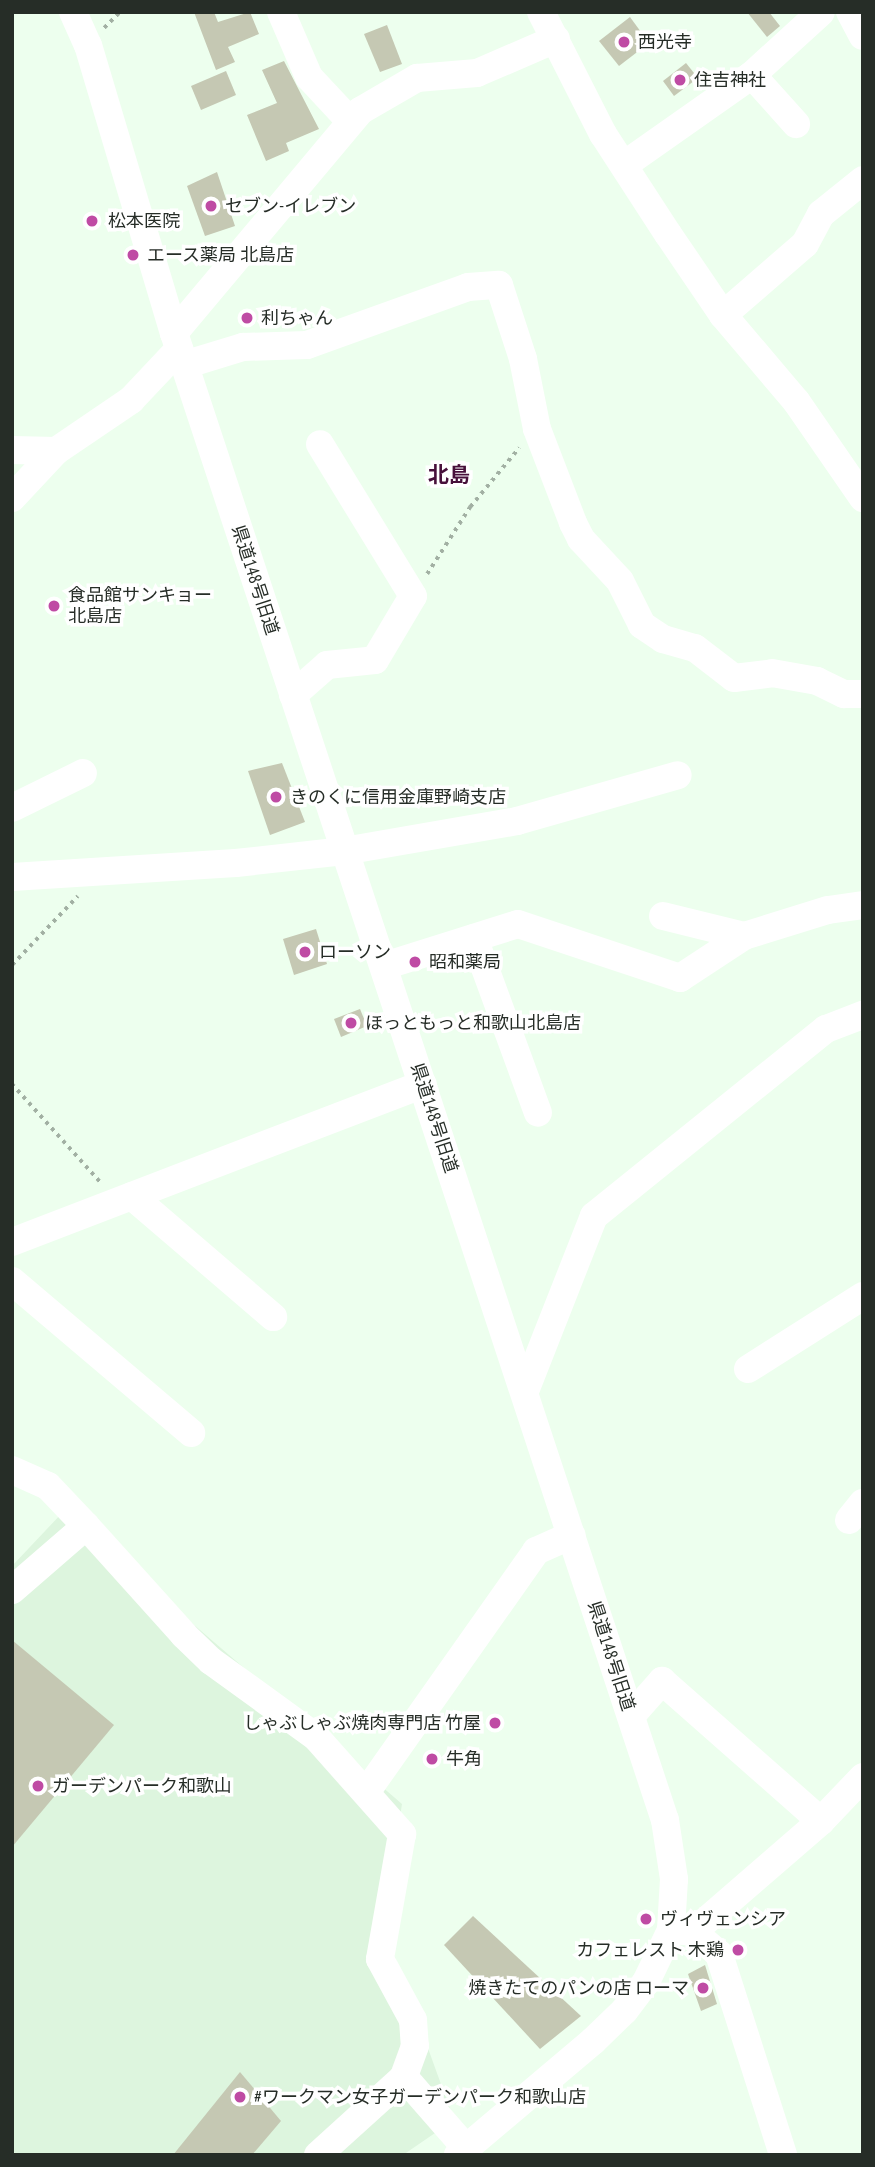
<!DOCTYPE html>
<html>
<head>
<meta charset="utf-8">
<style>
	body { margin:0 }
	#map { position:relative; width:875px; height:2167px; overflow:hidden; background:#edffee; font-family:"PT Sans Narrow","Noto Sans JP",sans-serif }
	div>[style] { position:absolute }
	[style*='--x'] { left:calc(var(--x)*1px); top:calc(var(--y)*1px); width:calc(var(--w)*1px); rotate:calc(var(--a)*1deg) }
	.built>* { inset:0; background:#ddf5de }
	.building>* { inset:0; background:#c5c8b3 }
	.path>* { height:3.5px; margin-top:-1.75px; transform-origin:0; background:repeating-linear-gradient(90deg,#a2b0a3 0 3.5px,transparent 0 8.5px) }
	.minor>* { height:28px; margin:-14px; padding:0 14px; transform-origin:14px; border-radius:14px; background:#fff }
	.dots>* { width:19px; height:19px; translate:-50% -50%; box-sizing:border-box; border:4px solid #fff; border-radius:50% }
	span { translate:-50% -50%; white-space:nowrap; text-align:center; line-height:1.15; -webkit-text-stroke:7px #fff; paint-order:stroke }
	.poi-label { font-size:18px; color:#262d27 }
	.left { translate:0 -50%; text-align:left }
	.right { translate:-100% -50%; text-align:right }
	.street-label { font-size:18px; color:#262d27 }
	.quarter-label { font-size:21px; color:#47103b; font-weight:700 }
	.frame { position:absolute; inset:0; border:14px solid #262d27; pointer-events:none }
</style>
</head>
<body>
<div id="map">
	<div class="built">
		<i style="clip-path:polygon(63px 1512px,402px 1804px,383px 1924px,454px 2120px,403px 2155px,12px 2155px,12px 1566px)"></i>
	</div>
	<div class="building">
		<i style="clip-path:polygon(194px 12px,214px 12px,218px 22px,250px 12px,259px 34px,228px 47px,235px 62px,216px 70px)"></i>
		<i style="clip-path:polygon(747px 12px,769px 12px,780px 26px,767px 37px)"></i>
		<i style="clip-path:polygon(630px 17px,649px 43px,619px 66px,599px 41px)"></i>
		<i style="clip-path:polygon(387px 25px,402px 64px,380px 72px,364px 34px)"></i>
		<i style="clip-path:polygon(284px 61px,319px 129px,286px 143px,289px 151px,266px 161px,247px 115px,277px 103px,262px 70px)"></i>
		<i style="clip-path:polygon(686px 63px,698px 78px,674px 96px,663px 81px)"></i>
		<i style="clip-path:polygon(226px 71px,236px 95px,201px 110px,191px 86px)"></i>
		<i style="clip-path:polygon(217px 172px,235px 226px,205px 236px,187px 186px)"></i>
		<i style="clip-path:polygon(282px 763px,305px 822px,270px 835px,248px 771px)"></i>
		<i style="clip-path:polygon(316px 929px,327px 964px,294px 975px,283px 939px)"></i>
		<i style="clip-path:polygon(360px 1009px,367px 1026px,341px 1037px,334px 1019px)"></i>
		<i style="clip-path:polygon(12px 1640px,114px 1725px,12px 1847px)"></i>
		<i style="clip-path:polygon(473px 1916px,581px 2016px,540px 2049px,444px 1945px)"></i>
		<i style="clip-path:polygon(705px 1965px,717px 2004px,701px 2011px,688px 1974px)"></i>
		<i style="clip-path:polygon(240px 2072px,281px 2121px,252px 2155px,173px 2155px)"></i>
	</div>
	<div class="path">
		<i style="--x:104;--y:28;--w:23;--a:-45"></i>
		<i style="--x:427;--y:574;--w:80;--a:-57.3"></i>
		<i style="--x:470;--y:507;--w:77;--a:-50.3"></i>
		<i style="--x:12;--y:965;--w:95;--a:-46.3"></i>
		<i style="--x:12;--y:1084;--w:135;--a:48"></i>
	</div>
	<div class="minor">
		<i style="--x:73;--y:12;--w:36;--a:66"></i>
		<i style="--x:88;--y:45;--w:301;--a:73.4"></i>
		<i style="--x:174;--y:333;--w:1566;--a:71.73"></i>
		<i style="--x:665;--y:1820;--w:60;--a:81.3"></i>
		<i style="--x:674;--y:1879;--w:51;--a:93.4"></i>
		<i style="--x:671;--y:1930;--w:58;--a:115.7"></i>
		<i style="--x:646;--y:1982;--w:36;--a:127"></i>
		<i style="--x:624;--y:2011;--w:43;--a:135.9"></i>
		<i style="--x:593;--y:2041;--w:177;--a:139.8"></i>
		<i style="--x:281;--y:12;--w:71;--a:66.7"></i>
		<i style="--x:309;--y:77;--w:60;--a:47"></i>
		<i style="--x:541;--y:12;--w:137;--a:63.1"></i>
		<i style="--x:603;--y:134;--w:119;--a:57"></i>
		<i style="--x:668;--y:234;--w:98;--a:55.8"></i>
		<i style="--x:723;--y:315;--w:113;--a:49.7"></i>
		<i style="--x:796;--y:401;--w:118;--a:55.4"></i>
		<i style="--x:850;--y:12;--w:27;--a:62"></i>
		<i style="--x:752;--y:75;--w:66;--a:48.1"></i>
		<i style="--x:624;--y:165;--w:156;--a:-35.1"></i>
		<i style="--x:752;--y:75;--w:93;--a:-42.4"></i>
		<i style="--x:723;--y:315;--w:108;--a:-40.9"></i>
		<i style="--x:805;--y:244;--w:34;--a:-62"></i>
		<i style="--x:821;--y:214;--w:54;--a:-39"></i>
		<i style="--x:174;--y:333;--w:290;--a:-50"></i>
		<i style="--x:360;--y:111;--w:66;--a:-30.1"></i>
		<i style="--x:417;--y:78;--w:60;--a:-4.8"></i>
		<i style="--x:477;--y:73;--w:86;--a:-23.3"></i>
		<i style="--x:184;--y:365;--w:62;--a:-17"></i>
		<i style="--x:243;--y:347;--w:64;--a:-1.8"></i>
		<i style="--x:307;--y:345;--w:171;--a:-19.8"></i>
		<i style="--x:468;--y:287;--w:31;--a:-4"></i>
		<i style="--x:499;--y:285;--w:78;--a:72"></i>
		<i style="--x:523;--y:359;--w:71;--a:78.7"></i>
		<i style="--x:537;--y:429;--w:101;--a:69"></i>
		<i style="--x:573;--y:523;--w:18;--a:63"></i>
		<i style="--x:581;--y:539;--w:57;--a:47.1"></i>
		<i style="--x:620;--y:581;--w:49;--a:63.4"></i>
		<i style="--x:642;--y:625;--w:25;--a:34"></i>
		<i style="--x:663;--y:639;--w:33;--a:16"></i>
		<i style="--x:695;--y:648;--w:49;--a:37.6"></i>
		<i style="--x:734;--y:678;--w:38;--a:-7"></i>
		<i style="--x:772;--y:673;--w:46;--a:10.1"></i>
		<i style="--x:817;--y:681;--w:30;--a:26"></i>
		<i style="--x:844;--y:694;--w:19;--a:0"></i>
		<i style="--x:12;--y:450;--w:44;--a:1.3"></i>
		<i style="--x:12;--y:498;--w:64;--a:-46.9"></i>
		<i style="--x:56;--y:451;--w:91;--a:-34.2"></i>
		<i style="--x:131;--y:400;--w:70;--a:-46.7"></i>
		<i style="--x:293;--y:695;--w:45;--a:-41.4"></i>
		<i style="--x:327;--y:665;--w:48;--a:-5.9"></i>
		<i style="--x:375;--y:660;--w:74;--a:-59.3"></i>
		<i style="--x:413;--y:596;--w:178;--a:-121.5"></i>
		<i style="--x:12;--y:808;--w:79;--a:-26.2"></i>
		<i style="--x:12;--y:877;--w:224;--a:-3.6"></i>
		<i style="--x:236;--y:863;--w:109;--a:-6.3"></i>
		<i style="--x:344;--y:851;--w:176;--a:-9.8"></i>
		<i style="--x:517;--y:821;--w:167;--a:-15.9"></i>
		<i style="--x:663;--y:916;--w:83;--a:13.9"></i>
		<i style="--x:474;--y:938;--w:186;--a:69.9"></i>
		<i style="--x:384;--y:966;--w:140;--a:-17.4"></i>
		<i style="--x:518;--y:924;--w:171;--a:18.4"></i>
		<i style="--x:680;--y:978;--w:77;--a:-33.3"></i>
		<i style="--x:744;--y:936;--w:88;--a:-17.2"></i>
		<i style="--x:828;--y:910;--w:35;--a:-8"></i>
		<i style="--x:132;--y:1196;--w:186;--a:40.6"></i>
		<i style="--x:12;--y:1242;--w:440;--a:-21"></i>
		<i style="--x:12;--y:1281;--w:235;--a:40.3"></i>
		<i style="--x:748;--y:1369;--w:136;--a:-32.4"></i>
		<i style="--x:525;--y:1391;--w:188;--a:-68.5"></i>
		<i style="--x:594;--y:1216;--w:298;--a:-38.9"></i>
		<i style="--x:826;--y:1029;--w:40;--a:-21"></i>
		<i style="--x:12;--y:1470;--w:39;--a:24"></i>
		<i style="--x:48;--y:1486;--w:55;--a:46.5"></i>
		<i style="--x:86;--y:1526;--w:98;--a:139.1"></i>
		<i style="--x:849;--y:1520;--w:22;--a:-51"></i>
		<i style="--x:86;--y:1526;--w:147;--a:48"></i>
		<i style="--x:184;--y:1635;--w:37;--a:44"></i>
		<i style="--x:211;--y:1661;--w:130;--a:35.9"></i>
		<i style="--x:316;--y:1737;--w:130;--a:48.4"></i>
		<i style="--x:402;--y:1834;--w:127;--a:100"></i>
		<i style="--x:380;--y:1959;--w:69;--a:61.6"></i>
		<i style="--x:413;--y:2020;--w:26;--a:86"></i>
		<i style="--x:415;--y:2046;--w:33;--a:110"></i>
		<i style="--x:404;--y:2077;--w:94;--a:48.9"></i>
		<i style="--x:631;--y:1716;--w:47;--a:-48.5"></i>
		<i style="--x:662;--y:1681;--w:212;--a:41.4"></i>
		<i style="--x:367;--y:1791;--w:294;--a:-54.8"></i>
		<i style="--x:536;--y:1551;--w:39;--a:-24"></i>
		<i style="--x:671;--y:1930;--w:22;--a:5"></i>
		<i style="--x:693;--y:1932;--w:34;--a:40"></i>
		<i style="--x:719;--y:1954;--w:211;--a:72.3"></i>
		<i style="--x:693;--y:1932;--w:169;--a:-40.9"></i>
		<i style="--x:821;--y:1821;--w:61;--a:-46.3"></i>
		<i style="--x:318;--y:2155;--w:116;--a:-42.2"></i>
	</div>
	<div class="dots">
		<i style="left:624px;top:42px;background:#bf4ba4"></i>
		<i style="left:680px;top:80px;background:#bf4ba4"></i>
		<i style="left:211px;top:206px;background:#bf4ba4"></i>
		<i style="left:92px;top:221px;background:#bf4ba4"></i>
		<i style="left:133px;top:255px;background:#bf4ba4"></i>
		<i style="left:247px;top:318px;background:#bf4ba4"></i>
		<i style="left:54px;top:606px;background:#bf4ba4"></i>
		<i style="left:276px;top:797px;background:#bf4ba4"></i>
		<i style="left:305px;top:952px;background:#bf4ba4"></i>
		<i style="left:415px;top:962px;background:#bf4ba4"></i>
		<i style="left:351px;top:1023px;background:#bf4ba4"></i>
		<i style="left:495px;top:1723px;background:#bf4ba4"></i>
		<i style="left:432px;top:1759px;background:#bf4ba4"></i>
		<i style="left:38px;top:1786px;background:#bf4ba4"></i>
		<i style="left:646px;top:1919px;background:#bf4ba4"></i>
		<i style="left:738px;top:1950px;background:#bf4ba4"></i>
		<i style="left:703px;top:1988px;background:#bf4ba4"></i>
		<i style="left:240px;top:2097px;background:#bf4ba4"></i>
	</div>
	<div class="poi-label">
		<span class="left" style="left:638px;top:42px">西光寺</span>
		<span class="left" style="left:694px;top:80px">住吉神社</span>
		<span class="left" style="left:225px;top:206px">セブン-イレブン</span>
		<span class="left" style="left:108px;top:221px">松本医院</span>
		<span class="left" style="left:147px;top:255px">エース薬局 北島店</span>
		<span class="left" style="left:261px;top:318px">利ちゃん</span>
		<span class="left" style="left:68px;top:606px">食品館サンキョー<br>北島店</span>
		<span class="left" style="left:290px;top:797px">きのくに信用金庫野崎支店</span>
		<span class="left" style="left:319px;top:952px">ローソン</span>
		<span class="left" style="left:429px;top:962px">昭和薬局</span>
		<span class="left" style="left:365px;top:1023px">ほっともっと和歌山北島店</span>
		<span class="right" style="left:481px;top:1723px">しゃぶしゃぶ焼肉専門店 竹屋</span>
		<span class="left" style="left:446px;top:1759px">牛角</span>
		<span class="left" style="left:52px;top:1786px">ガーデンパーク和歌山</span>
		<span class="left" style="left:660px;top:1919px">ヴィヴェンシア</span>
		<span class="right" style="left:724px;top:1950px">カフェレスト 木鶏</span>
		<span class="right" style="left:689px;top:1988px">焼きたてのパンの店 ローマ</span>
		<span class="left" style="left:254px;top:2097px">#ワークマン女子ガーデンパーク和歌山店</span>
	</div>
	<div class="street-label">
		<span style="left:255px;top:580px;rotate:72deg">県道148号旧道</span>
		<span style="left:434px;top:1118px;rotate:72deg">県道148号旧道</span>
		<span style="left:611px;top:1656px;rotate:72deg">県道148号旧道</span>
	</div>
	<div class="quarter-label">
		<span style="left:449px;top:475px">北島</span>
	</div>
	<div class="frame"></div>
</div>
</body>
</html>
